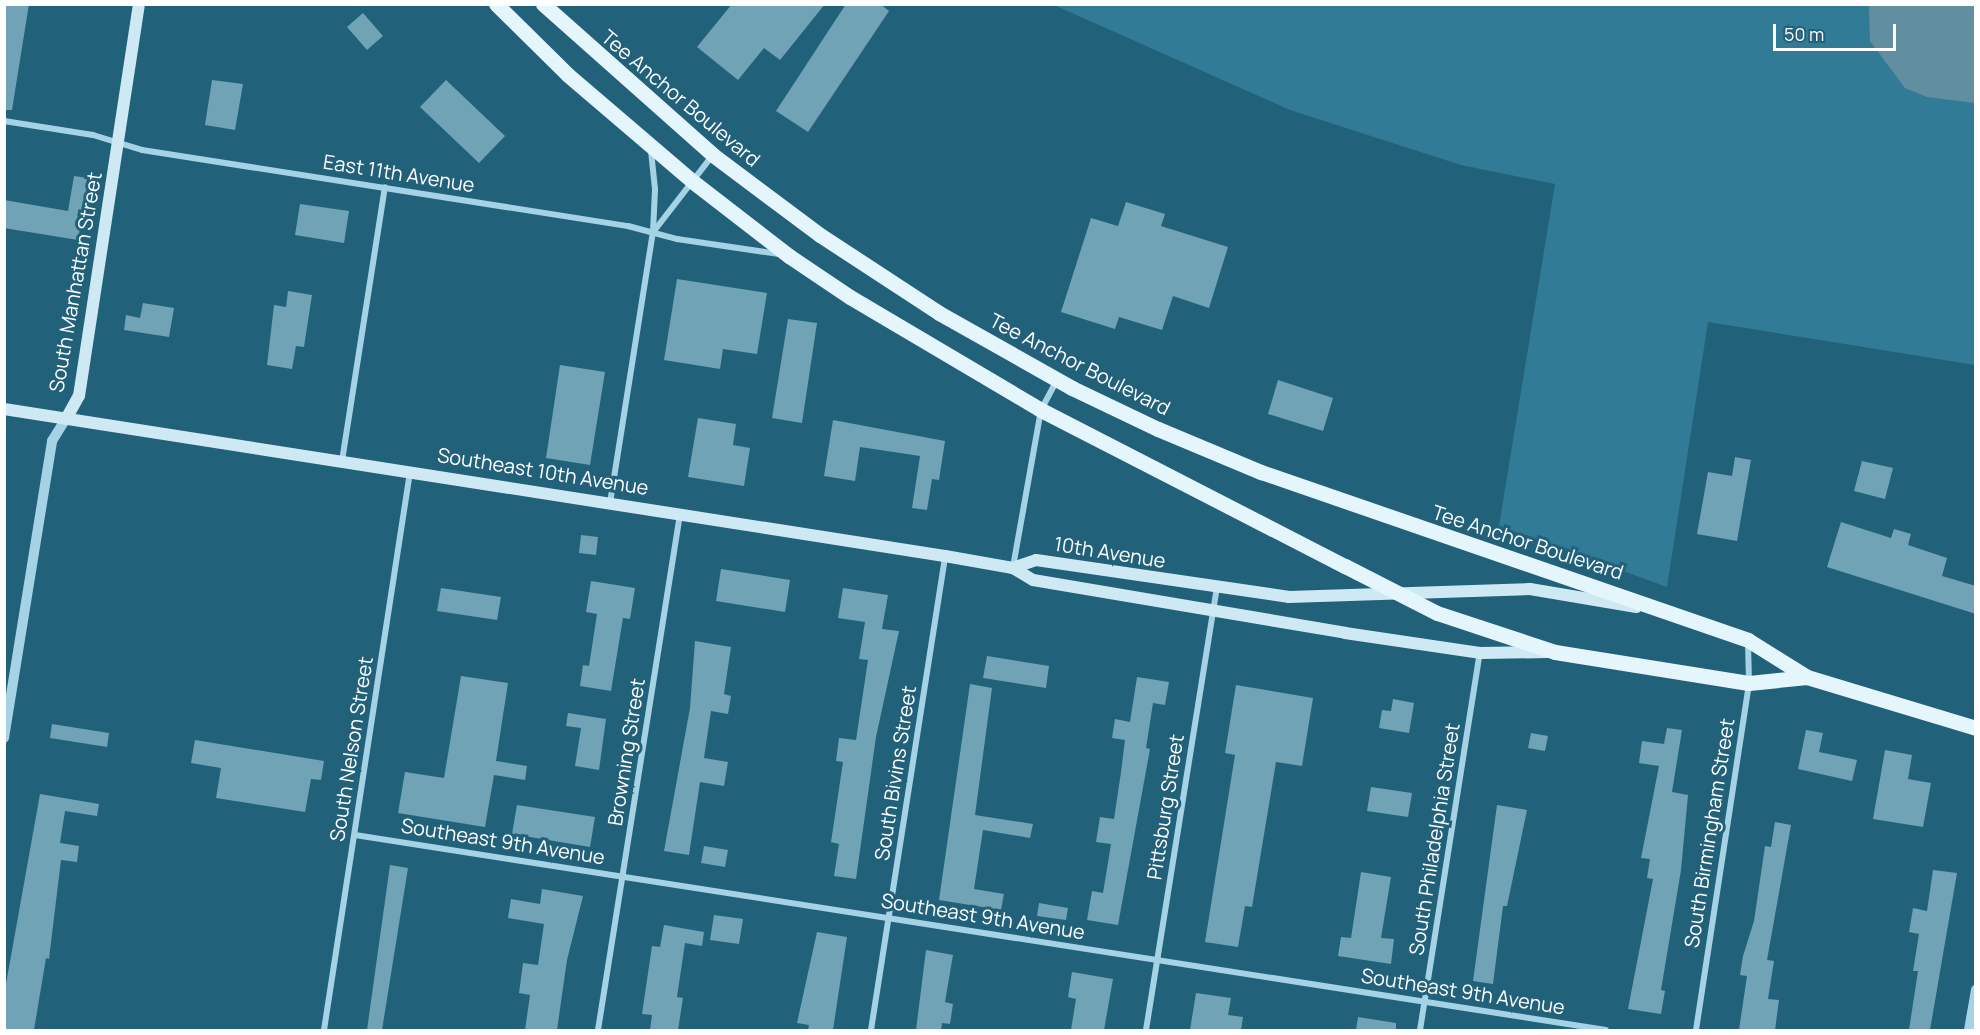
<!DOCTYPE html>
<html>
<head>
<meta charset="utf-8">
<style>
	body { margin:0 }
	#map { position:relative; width:1980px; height:1035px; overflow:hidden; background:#22617a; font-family:Manrope,sans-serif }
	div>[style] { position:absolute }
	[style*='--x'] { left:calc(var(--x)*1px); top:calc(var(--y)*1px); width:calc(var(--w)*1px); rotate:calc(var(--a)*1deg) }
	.green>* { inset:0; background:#327b96 }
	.water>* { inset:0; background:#618fa1 }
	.building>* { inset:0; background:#70a3b6 }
	.minor>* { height:6px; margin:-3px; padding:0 3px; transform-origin:3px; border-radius:3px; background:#a5d3e5 }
	.tertiary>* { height:10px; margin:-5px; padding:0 5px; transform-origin:5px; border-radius:5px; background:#a5d3e5 }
	.secondary>* { height:12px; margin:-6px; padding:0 6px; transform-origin:6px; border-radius:6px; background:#cee9f4 }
	.primary>* { height:15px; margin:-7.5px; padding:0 7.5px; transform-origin:7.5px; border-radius:7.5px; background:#e5f5fc }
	span { translate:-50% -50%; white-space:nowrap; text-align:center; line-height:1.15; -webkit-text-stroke:6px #22617a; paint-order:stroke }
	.street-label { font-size:20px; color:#fff }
	.frame { position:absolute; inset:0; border:6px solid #fff; pointer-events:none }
	.scale { position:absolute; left:1773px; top:24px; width:123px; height:27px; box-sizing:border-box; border:3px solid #fff; border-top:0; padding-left:8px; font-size:18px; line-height:21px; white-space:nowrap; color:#fff; -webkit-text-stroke:4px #22617a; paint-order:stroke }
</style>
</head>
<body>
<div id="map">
	<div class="green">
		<i style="clip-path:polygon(1054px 5px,1975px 5px,1975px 365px,1708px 322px,1667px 587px,1499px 526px,1555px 184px,1461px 165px,1290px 110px)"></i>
	</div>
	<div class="water">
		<i style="clip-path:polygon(1869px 5px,1975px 5px,1975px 103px,1927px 97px,1905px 88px,1870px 41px)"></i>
	</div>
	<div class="building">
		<i style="clip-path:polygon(4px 4px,29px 4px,12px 110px,4px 110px)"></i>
		<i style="clip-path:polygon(732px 4px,825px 4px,780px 60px,764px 48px,738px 80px,697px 47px)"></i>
		<i style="clip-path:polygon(846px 4px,880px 4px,889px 11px,808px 132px,776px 111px)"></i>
		<i style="clip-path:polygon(363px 13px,383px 36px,367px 50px,347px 27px)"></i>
		<i style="clip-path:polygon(212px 80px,243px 84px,235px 130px,205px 125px)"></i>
		<i style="clip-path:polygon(446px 80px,505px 136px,479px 163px,420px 107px)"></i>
		<i style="clip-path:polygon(74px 176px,88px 178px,78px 240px,4px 228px,4px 200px,68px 211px)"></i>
		<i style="clip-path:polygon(1126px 202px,1165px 214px,1161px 226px,1228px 247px,1209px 308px,1173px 296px,1162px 330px,1119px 317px,1115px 329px,1061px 312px,1091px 218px,1118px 226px)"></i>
		<i style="clip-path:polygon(300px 204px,349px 211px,344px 243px,295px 235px)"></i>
		<i style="clip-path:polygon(677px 279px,767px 293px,757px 354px,723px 349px,720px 369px,664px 360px)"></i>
		<i style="clip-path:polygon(288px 291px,312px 295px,304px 347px,296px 346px,292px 369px,267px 365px,274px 305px,286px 307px)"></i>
		<i style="clip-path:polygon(143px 303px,174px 308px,169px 337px,124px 330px,126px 315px,140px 318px)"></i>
		<i style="clip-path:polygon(788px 319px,817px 323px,802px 423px,772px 418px)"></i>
		<i style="clip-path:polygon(560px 365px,605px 372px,590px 465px,546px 458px)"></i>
		<i style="clip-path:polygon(1278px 380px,1333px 398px,1323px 431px,1268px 414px)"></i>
		<i style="clip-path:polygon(698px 418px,736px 424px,733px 445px,750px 448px,744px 486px,688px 477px)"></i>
		<i style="clip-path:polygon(833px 420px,945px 441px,939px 480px,932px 479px,927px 510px,912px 508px,920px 456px,860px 447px,855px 481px,824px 476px)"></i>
		<i style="clip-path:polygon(1735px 457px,1751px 460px,1737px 541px,1697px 534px,1708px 472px,1732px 476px)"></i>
		<i style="clip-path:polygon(1862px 461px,1893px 468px,1885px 499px,1854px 491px)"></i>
		<i style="clip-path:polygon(1841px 522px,1891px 538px,1894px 529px,1911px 534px,1908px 545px,1947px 558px,1942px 576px,1976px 586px,1976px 614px,1827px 567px)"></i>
		<i style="clip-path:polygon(581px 535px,598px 537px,596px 555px,579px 553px)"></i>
		<i style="clip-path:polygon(721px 569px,790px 580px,785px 612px,716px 601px)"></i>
		<i style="clip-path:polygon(591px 581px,635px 588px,630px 619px,623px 618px,611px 691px,580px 686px,583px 665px,589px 666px,597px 614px,586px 612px)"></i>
		<i style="clip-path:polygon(441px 588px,501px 597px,497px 620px,437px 611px)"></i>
		<i style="clip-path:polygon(843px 588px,888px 595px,882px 629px,899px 631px,876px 737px,856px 879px,834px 876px,839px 844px,831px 842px,843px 762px,836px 761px,839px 738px,856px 740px,868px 660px,859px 659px,865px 622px,838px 618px)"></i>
		<i style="clip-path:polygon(695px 641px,731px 647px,724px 694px,731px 696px,728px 714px,711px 711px,704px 758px,728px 762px,724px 786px,700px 782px,689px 855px,664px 851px,690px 708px)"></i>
		<i style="clip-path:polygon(987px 656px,1049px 666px,1046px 688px,983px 678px)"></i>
		<i style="clip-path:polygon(461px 676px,508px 683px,496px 761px,527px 766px,525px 780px,494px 775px,485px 827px,398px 813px,405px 772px,444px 778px)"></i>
		<i style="clip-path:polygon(1137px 677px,1169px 682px,1165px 705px,1153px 703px,1146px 748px,1150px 749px,1118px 925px,1087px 920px,1092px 891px,1103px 893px,1111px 844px,1096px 842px,1100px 817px,1114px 819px,1121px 772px,1125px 740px,1112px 738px,1115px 719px,1130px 722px)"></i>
		<i style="clip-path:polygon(970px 684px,992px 688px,975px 815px,1033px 824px,1030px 838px,983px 830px,974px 889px,1004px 894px,1001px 910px,939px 900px)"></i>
		<i style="clip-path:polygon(1236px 685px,1313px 698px,1302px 766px,1276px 762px,1252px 907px,1245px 906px,1238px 947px,1205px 942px,1235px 755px,1225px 753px)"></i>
		<i style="clip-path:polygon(1393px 699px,1414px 703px,1409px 733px,1379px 728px,1382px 710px,1391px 711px)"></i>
		<i style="clip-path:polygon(568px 713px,606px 719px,599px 770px,575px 766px,581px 728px,566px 726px)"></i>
		<i style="clip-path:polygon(52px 724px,109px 733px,107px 747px,50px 738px)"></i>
		<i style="clip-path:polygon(1667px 728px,1682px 730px,1672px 792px,1688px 795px,1681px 870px,1661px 990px,1665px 991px,1661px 1014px,1628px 1009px,1653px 879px,1647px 878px,1650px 859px,1641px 858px,1659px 766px,1639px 763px,1642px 741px,1664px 744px)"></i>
		<i style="clip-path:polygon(1806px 730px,1823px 733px,1819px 752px,1857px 760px,1852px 781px,1798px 769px)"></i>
		<i style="clip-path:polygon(1531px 733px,1548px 736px,1545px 751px,1528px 748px)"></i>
		<i style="clip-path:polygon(195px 740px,324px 761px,321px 780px,311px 779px,305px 812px,216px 798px,221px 768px,191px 763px)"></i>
		<i style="clip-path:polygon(1885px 750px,1912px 755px,1908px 779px,1931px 783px,1923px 827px,1873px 819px)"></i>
		<i style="clip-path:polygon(1371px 787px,1412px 793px,1408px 817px,1367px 811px)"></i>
		<i style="clip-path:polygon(40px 794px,99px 804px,97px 816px,65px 811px,60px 843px,79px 846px,77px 862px,61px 860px,49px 959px,46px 958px,34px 1030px,4px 1030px,4px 995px)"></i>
		<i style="clip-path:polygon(517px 805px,595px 817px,590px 847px,512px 834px)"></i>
		<i style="clip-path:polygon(1497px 805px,1527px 810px,1507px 906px,1503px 906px,1493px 984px,1473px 981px)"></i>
		<i style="clip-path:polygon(1775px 822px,1791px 825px,1767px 960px,1774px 961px,1768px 999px,1779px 1000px,1775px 1030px,1739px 1030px,1747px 976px,1740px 975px,1743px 956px,1754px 921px,1765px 846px,1771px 847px)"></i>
		<i style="clip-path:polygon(704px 846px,728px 850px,725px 867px,701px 863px)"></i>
		<i style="clip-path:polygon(390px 865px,408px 868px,382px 1030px,367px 1030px)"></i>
		<i style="clip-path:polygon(1933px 870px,1957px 873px,1930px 1030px,1909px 1030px,1918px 971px,1913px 971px,1919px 934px,1909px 932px,1913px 908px,1927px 911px)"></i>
		<i style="clip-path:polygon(1361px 872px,1391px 877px,1381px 938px,1394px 939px,1391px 964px,1338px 956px,1341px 937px,1351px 938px)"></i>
		<i style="clip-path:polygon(542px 889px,583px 896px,567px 960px,557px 1030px,525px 1030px,530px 995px,519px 993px,523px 963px,538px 965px,544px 924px,508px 918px,511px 899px,540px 904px)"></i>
		<i style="clip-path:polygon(1039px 903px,1068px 908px,1066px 920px,1037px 916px)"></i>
		<i style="clip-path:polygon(714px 915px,743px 919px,739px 944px,710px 940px)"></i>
		<i style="clip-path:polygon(664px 925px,704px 932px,702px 946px,685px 943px,677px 997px,683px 998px,678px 1030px,650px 1030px,652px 1015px,642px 1014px,652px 946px,660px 947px)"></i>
		<i style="clip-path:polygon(817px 932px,847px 937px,833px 1030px,808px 1030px,809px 1025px,797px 1023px)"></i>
		<i style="clip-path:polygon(926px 950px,953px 955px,945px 1002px,953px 1004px,950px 1024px,942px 1023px,941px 1030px,916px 1030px)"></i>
		<i style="clip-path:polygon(1072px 972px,1113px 979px,1104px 1030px,1071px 1030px,1076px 999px,1068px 997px)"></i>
		<i style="clip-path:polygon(1196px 993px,1231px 998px,1228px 1015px,1243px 1017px,1241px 1030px,1190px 1030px)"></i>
		<i style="clip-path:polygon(1358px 1017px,1396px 1023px,1396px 1030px,1356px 1030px)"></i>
	</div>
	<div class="minor">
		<i style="--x:4;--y:121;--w:90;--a:8.9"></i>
		<i style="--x:93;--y:135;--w:51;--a:17"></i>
		<i style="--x:142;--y:150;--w:492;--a:8.9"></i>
		<i style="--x:628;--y:226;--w:51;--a:14.9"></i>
		<i style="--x:677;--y:239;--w:103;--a:8.4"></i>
		<i style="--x:654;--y:231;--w:95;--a:-52.3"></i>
		<i style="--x:342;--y:461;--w:277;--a:-81.1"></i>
		<i style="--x:610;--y:503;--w:274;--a:-81"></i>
		<i style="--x:653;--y:232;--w:43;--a:-87.3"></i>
		<i style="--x:655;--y:189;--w:38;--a:-96"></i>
		<i style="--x:1013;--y:567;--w:159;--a:-79.9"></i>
		<i style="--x:1041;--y:410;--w:34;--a:-62"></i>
		<i style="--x:355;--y:835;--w:1266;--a:8.86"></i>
		<i style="--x:324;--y:1030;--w:565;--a:-81.24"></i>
		<i style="--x:598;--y:1030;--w:522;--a:-80.97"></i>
		<i style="--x:871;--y:1030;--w:480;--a:-81.1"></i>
		<i style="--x:1146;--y:1030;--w:448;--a:-80.9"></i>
		<i style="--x:1420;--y:1030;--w:382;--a:-81"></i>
		<i style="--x:1696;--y:1030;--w:351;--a:-81.3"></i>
		<i style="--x:1749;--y:683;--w:41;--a:-91.4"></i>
	</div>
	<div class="tertiary">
		<i style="--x:4;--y:738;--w:301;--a:-80.8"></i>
		<i style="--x:52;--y:441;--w:26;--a:-58"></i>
		<i style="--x:1969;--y:1030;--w:41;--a:-80.1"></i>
	</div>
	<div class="secondary">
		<i style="--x:4;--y:409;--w:952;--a:8.88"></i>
		<i style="--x:945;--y:556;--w:69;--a:10"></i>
		<i style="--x:1013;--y:568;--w:23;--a:31"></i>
		<i style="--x:1033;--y:580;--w:316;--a:9.6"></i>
		<i style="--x:1345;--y:633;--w:136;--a:8.4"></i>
		<i style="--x:1480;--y:653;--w:68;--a:-0.8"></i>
		<i style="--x:66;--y:419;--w:26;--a:-61"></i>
		<i style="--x:79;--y:396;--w:397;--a:-81.3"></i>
		<i style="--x:1013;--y:568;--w:24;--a:-19"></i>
		<i style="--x:1036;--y:560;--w:256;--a:8.3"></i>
		<i style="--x:1289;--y:597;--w:241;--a:-1.9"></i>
		<i style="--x:1530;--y:589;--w:108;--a:9.6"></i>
	</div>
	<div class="primary">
		<i style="--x:496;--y:4;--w:101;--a:44.6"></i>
		<i style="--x:568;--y:75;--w:163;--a:40.5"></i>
		<i style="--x:692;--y:181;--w:123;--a:37.7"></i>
		<i style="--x:789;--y:256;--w:73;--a:33.9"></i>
		<i style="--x:850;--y:297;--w:222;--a:30.6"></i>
		<i style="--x:1041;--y:410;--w:342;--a:27.2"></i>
		<i style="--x:1345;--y:566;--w:103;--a:27.1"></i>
		<i style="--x:1437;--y:613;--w:124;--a:18.3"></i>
		<i style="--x:1555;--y:652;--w:196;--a:9.1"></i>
		<i style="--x:1749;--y:683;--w:58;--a:-5.9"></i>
		<i style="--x:543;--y:4;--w:227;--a:41.6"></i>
		<i style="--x:713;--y:155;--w:134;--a:36.8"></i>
		<i style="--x:820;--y:235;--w:142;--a:33.2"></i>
		<i style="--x:939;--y:313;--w:153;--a:29.4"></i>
		<i style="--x:1072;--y:388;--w:95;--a:25.5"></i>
		<i style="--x:1158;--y:429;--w:112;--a:22.7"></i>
		<i style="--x:1261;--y:472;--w:515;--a:19.03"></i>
		<i style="--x:1748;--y:640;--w:70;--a:32.1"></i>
		<i style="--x:1807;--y:677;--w:177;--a:16.8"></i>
	</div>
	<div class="street-label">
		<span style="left:681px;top:98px;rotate:40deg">Tee Anchor Boulevard</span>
		<span style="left:399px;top:173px;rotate:9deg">East 11th Avenue</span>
		<span style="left:75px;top:282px;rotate:-80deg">South Manhattan Street</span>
		<span style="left:1080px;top:364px;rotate:27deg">Tee Anchor Boulevard</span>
		<span style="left:543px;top:471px;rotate:9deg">Southeast 10th Avenue</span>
		<span style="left:1528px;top:542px;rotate:18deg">Tee Anchor Boulevard</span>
		<span style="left:1110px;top:552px;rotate:9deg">10th Avenue</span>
		<span style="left:351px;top:749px;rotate:-81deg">South Nelson Street</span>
		<span style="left:626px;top:752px;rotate:-81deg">Browning Street</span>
		<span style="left:895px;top:773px;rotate:-81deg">South Bivins Street</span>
		<span style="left:1165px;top:807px;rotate:-81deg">Pittsburg Street</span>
		<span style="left:1709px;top:833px;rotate:-81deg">South Birmingham Street</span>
		<span style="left:1434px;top:839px;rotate:-81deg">South Philadelphia Street</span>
		<span style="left:503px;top:841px;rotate:9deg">Southeast 9th Avenue</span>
		<span style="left:983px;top:916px;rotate:9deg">Southeast 9th Avenue</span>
		<span style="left:1463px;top:991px;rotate:9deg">Southeast 9th Avenue</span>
	</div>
	<div class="frame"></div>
	<div class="scale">50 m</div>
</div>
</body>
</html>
